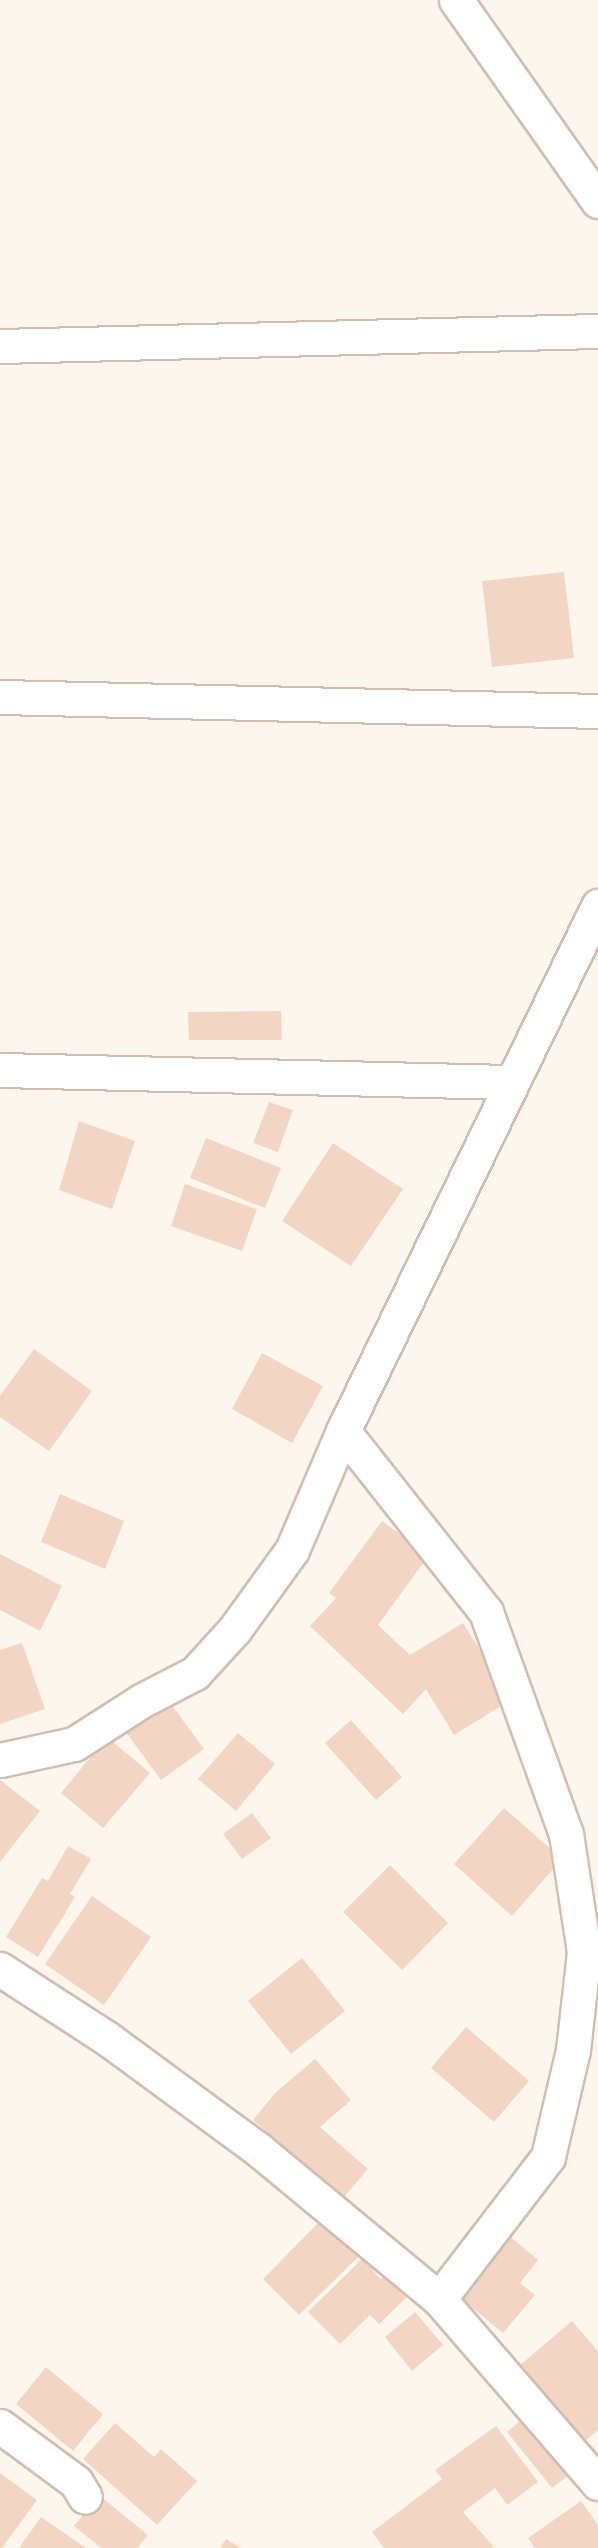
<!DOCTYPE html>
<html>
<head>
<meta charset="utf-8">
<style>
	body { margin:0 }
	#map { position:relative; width:598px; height:2548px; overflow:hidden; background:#fdf6ec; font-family:"Varela Round",sans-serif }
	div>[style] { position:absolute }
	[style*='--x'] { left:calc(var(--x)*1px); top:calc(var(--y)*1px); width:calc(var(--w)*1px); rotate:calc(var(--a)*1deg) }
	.building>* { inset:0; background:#f3d5c3 }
	.roads { filter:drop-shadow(2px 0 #d1beb0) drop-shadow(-2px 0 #d1beb0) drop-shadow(0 2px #d1beb0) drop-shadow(0 -2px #d1beb0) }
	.minor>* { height:33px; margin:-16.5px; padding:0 16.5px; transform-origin:16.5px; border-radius:16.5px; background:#fff }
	span { translate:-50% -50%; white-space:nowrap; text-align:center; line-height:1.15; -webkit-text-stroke:4.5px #fffaf3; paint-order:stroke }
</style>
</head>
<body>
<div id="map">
	<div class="building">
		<i style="clip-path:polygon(564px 572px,574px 658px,492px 667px,482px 581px)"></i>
		<i style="clip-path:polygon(281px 1011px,282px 1040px,189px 1040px,188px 1012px)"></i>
		<i style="clip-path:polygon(269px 1102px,293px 1110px,278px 1152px,253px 1143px)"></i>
		<i style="clip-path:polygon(79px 1121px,135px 1141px,112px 1209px,59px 1190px)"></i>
		<i style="clip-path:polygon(206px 1138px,281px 1168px,265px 1208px,190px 1178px)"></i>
		<i style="clip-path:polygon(333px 1143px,403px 1189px,351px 1266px,282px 1221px)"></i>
		<i style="clip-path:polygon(185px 1184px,257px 1209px,242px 1251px,171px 1226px)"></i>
		<i style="clip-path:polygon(34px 1349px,92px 1391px,49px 1451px,0 1417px,0 1396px)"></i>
		<i style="clip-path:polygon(262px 1353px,323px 1386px,292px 1443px,232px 1409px)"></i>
		<i style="clip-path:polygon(60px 1494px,124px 1521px,105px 1569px,41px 1542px)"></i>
		<i style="clip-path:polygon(382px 1521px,429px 1555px,378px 1625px,410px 1655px,463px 1623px,511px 1700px,454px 1735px,426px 1689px,403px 1714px,310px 1626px,336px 1598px,329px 1593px)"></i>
		<i style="clip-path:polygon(0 1554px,62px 1586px,40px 1631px,0 1610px)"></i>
		<i style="clip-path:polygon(22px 1643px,45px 1709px,0 1724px,0 1650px)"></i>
		<i style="clip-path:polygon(168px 1700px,204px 1749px,161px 1780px,125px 1731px)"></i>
		<i style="clip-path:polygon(351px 1720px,402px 1777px,376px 1800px,325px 1743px)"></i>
		<i style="clip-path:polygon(238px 1733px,275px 1764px,236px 1811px,198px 1779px)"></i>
		<i style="clip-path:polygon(107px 1737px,150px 1773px,103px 1828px,61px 1793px)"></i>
		<i style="clip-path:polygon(0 1780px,40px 1811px,0 1862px)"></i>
		<i style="clip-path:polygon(504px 1808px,562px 1859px,512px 1916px,454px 1864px)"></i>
		<i style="clip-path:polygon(252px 1813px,271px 1838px,242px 1859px,223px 1834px)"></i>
		<i style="clip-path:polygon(68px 1846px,91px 1859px,70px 1894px,75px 1897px,38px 1957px,6px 1937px,42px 1878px,48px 1881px)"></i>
		<i style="clip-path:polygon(390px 1865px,448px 1923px,402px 1970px,343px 1912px)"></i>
		<i style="clip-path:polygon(92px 1896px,151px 1937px,104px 2005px,45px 1964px)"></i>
		<i style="clip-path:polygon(302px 1958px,345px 2011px,291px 2054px,248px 2001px)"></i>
		<i style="clip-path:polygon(466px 2027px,529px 2081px,494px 2122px,431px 2068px)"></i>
		<i style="clip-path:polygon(315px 2059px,351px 2100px,320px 2127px,368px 2169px,343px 2198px,253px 2120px,275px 2093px)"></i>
		<i style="clip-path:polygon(322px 2219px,359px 2256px,299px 2315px,263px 2279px)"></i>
		<i style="clip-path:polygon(507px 2234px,538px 2260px,520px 2283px,535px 2295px,503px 2333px,457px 2295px)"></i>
		<i style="clip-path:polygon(362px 2259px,381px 2279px,388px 2272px,409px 2295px,379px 2324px,370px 2315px,340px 2344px,308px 2312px)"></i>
		<i style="clip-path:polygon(415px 2312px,443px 2345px,412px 2371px,385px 2337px)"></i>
		<i style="clip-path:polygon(572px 2321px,598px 2351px,598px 2430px,584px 2442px,519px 2366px)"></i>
		<i style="clip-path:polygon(46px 2367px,103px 2414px,73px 2451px,16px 2404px)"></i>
		<i style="clip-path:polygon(525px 2417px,570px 2474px,552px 2488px,507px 2432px)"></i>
		<i style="clip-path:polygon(115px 2423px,154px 2457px,161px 2449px,197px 2481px,157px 2525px,83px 2459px)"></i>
		<i style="clip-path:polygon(496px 2426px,538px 2482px,507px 2505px,495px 2488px,463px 2512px,495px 2548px,384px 2548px,372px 2532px,442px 2479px,435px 2470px)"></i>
		<i style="clip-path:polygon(0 2473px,37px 2500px,2px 2548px,0 2548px)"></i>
		<i style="clip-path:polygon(99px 2495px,148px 2535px,137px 2548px,101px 2548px,74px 2526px)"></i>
		<i style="clip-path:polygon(581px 2501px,598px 2525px,598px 2548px,535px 2548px,528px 2538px)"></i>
		<i style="clip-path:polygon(41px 2517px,86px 2548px,19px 2548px)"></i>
		<i style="clip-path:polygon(226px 2539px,241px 2548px,220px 2548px)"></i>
	</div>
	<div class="roads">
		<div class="minor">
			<i style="--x:456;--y:0;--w:246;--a:54.8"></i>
			<i style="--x:0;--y:346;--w:598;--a:-1.44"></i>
			<i style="--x:0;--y:697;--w:598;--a:1.34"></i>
			<i style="--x:0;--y:1070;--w:511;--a:1.35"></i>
			<i style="--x:343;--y:1431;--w:231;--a:51.7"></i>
			<i style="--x:486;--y:1612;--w:236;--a:70.2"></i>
			<i style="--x:566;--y:1834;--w:119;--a:81.3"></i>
			<i style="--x:584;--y:1952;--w:99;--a:96.4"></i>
			<i style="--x:573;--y:2050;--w:110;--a:103.2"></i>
			<i style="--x:548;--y:2157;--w:179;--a:127.5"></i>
			<i style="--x:0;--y:1760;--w:76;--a:-12.2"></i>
			<i style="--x:74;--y:1744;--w:80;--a:-32.7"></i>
			<i style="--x:141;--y:1701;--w:61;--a:-27.4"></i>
			<i style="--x:195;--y:1673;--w:59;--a:-47.7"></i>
			<i style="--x:235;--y:1629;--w:97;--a:-54.2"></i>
			<i style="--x:292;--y:1550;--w:129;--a:-66.8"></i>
			<i style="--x:343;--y:1431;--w:584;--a:-64.09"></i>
			<i style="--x:0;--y:1969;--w:129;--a:32.9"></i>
			<i style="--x:108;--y:2039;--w:187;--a:36.3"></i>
			<i style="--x:259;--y:2150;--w:234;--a:39.6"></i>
			<i style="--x:439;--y:2299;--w:243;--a:49.2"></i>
			<i style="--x:0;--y:2426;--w:94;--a:36.4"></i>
			<i style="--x:76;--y:2482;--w:17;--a:59"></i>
		</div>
	</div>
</div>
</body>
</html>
